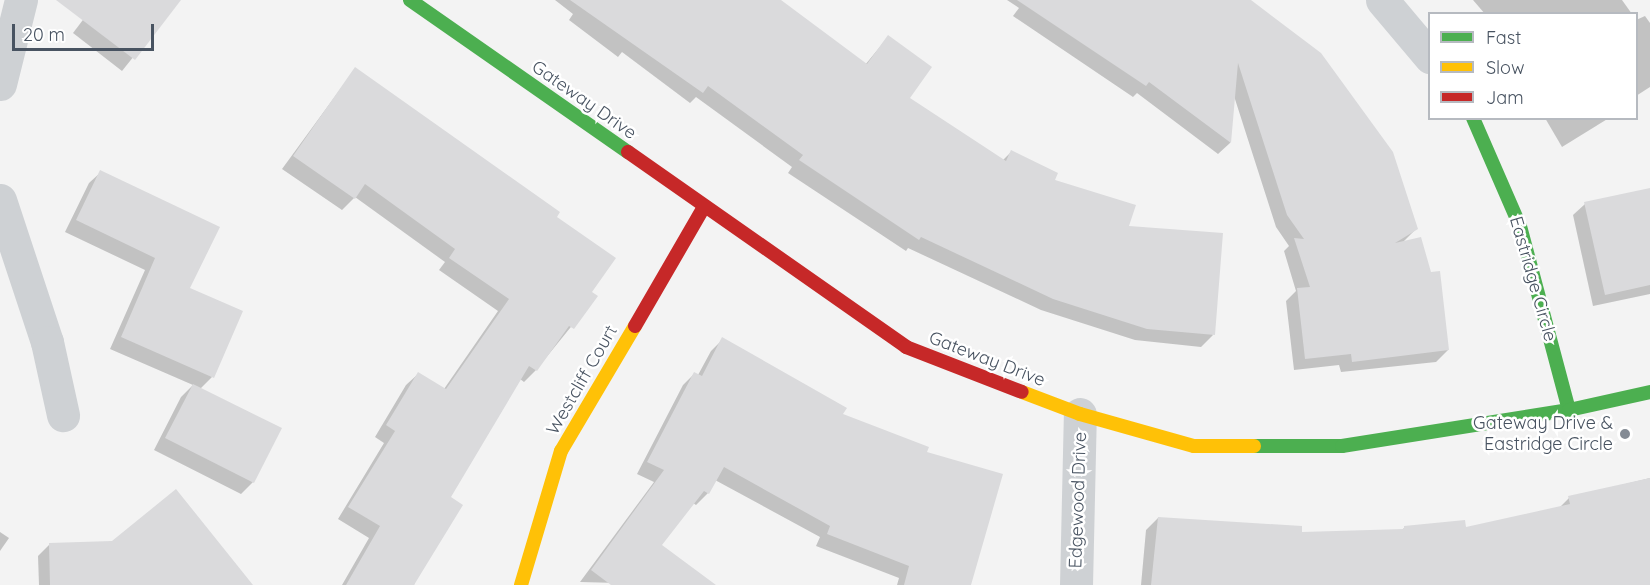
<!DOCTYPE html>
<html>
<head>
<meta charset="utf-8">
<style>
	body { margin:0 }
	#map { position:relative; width:1650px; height:585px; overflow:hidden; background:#f3f3f3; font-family:Quicksand,sans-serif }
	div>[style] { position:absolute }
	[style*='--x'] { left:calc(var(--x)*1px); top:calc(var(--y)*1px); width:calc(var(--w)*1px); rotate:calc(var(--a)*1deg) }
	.shadow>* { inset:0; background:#0003 }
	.building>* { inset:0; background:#dadadc }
	.street>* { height:33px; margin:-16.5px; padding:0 16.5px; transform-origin:16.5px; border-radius:16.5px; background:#ced1d4 }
	.fast>* { height:14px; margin:-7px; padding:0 7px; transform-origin:7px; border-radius:7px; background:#4caf50 }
	.slow>* { height:14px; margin:-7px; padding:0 7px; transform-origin:7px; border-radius:7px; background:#ffc107 }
	.jam>* { height:14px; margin:-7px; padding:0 7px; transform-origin:7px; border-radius:7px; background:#c62828 }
	.dots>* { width:16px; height:16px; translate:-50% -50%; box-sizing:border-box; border:3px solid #fff; border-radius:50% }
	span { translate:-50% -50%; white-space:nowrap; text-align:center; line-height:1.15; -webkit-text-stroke:5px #fff; paint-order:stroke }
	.street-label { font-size:18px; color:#485361 }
	.poi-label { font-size:18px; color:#485361 }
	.right { translate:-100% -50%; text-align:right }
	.legend { position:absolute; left:1428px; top:12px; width:210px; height:108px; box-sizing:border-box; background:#fff; border:2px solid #b6bac0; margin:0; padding:8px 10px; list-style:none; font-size:18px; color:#485361 }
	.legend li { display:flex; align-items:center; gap:12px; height:30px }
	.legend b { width:30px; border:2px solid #b6bac0 }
	.scale { position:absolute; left:12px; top:24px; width:142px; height:27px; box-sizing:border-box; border:3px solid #485361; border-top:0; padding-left:8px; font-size:18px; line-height:21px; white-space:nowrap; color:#485361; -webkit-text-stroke:4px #fff; paint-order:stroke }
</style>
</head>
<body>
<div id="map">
	<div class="shadow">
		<i style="clip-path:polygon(98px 0,179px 0,122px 71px,73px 33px)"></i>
		<i style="clip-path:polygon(555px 0,766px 0,865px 65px,888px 37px,908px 99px,1002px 161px,1011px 152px,1127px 227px,1213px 335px,1201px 347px,1135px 340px,1041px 310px,908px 248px,906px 251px,788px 173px,792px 167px,696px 97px,690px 103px,622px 52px,618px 57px,569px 20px,573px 14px)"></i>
		<i style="clip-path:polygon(1007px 0,1248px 0,1416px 229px,1402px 243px,1448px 350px,1436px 362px,1341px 372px,1339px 365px,1294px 370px,1286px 301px,1296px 291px,1284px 251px,1289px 246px,1276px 227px,1234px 96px,1230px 143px,1218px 154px,1137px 93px,1133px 97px,1013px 16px,1019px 8px)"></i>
		<i style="clip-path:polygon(1473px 0,1622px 0,1632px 14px,1485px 14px)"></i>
		<i style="clip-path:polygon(1645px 16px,1650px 23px,1650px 87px,1636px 96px,1636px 20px)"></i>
		<i style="clip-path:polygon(355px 69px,555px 217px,590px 292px,596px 296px,536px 370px,524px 382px,520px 379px,449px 498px,414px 585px,342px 585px,369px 538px,338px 519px,384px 443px,375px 437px,406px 385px,418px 374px,444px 389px,498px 311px,439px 270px,445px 262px,355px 197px,342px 210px,282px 169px)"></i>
		<i style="clip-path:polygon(1545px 118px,1609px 118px,1562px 147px)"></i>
		<i style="clip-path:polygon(101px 172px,188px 289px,212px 377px,200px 389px,253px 482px,241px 494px,154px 450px,181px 397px,193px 385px,110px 349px,145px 270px,65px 232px,89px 183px)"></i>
		<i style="clip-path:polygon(1650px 189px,1650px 294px,1593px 306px,1573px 215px,1585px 204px)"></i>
		<i style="clip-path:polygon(723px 339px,841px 414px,925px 453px,970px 585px,897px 585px,899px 578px,816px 546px,820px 537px,715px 480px,708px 493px,696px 505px,693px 503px,659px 546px,695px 585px,580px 582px,654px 482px,637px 474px,683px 385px,694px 374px,698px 375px,711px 351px)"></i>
		<i style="clip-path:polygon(1650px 478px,1650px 585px,1141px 585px,1146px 530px,1158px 518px,1301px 534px,1401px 531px,1405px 527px,1465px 529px,1559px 508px,1569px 498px)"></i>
		<i style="clip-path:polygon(0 532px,9px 538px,0 551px)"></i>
		<i style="clip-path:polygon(50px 544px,112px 585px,39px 585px,38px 556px)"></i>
	</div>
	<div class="building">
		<i style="clip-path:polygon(56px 0,181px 0,135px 60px)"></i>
		<i style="clip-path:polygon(570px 0,781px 0,867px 64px,888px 35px,932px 67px,910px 98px,1006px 161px,1011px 150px,1058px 173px,1055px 180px,1136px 205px,1129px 226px,1223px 233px,1215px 335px,1147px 329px,1053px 299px,921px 237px,919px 240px,799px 160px,803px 155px,708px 86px,703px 93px)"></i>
		<i style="clip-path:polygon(1017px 0,1251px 0,1321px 53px,1393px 152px,1418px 229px,1395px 243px,1421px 237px,1431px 272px,1440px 271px,1449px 350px,1352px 362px,1351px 354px,1305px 359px,1297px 288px,1310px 287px,1294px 238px,1304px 239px,1287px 215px,1238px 63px,1231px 143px,1149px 82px,1146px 86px)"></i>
		<i style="clip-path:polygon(355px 67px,560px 212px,557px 217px,616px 258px,592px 292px,598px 296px,574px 329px,569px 326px,537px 371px,529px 366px,451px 497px,463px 505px,414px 585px,346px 585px,380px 526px,348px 507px,395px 431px,386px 425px,418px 372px,446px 389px,509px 299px,449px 258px,455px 249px,365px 184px,355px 199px,293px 156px)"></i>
		<i style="clip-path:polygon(100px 170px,220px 227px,190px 288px,243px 311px,214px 378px,121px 337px,155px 258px,76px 220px)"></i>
		<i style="clip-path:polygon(1650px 188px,1650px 285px,1605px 295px,1584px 202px)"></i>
		<i style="clip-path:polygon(722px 337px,847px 408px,843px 414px,929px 447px,927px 452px,1003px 474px,971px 585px,904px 585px,909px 566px,827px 534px,830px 526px,724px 467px,709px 494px,704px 491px,662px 545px,716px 585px,611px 585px,591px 570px,664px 470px,647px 462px,694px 372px,702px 376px)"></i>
		<i style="clip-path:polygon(193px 384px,282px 428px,254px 483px,165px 438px)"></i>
		<i style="clip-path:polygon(1650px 478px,1650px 585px,1151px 585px,1158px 517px,1302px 526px,1302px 532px,1404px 529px,1404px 526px,1465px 520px,1466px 527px,1570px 504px,1568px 496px)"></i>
		<i style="clip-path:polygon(176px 489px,253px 585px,50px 585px,49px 543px,112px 541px)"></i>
	</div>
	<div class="street">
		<i style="--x:1382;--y:0;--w:75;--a:49.9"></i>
		<i style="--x:0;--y:84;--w:87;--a:-76"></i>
		<i style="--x:0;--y:200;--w:150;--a:71.7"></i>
		<i style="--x:47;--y:342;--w:75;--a:77.6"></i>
		<i style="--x:1076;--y:585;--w:171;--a:-88.7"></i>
	</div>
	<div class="fast">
		<i style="--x:410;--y:0;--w:266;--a:34.9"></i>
		<i style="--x:1473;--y:118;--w:118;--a:66.5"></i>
		<i style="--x:1520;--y:226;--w:190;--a:75.1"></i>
		<i style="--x:1254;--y:446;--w:88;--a:0"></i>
		<i style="--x:1342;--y:446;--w:230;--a:-9"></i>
		<i style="--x:1569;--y:410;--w:83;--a:-12.5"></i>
	</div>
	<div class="slow">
		<i style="--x:1022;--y:392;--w:62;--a:20.8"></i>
		<i style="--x:1080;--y:414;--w:118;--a:15.7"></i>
		<i style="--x:1194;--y:446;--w:60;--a:0"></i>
		<i style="--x:521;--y:585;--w:140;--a:-73.4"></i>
		<i style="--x:561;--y:451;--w:145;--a:-59.4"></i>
	</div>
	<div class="jam">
		<i style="--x:628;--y:152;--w:340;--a:35"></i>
		<i style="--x:906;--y:347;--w:124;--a:21.2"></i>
		<i style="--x:635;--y:326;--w:138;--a:-59.9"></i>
	</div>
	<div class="dots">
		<i style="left:1625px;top:434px;background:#848b94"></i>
	</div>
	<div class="street-label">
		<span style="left:584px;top:100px;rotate:35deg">Gateway Drive</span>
		<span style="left:1533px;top:279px;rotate:74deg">Eastridge Circle</span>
		<span style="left:987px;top:359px;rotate:21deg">Gateway Drive</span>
		<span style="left:582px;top:380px;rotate:-60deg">Westcliff Court</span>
		<span style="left:1078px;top:500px;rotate:-88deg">Edgewood Drive</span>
	</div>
	<div class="poi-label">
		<span class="right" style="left:1613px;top:434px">Gateway Drive &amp;<br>Eastridge Circle</span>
	</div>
	<ul class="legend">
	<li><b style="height:8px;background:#4caf50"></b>Fast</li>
	<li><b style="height:8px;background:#ffc107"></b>Slow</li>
	<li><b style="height:8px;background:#c62828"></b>Jam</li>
	</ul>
	<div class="scale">20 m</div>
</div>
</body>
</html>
